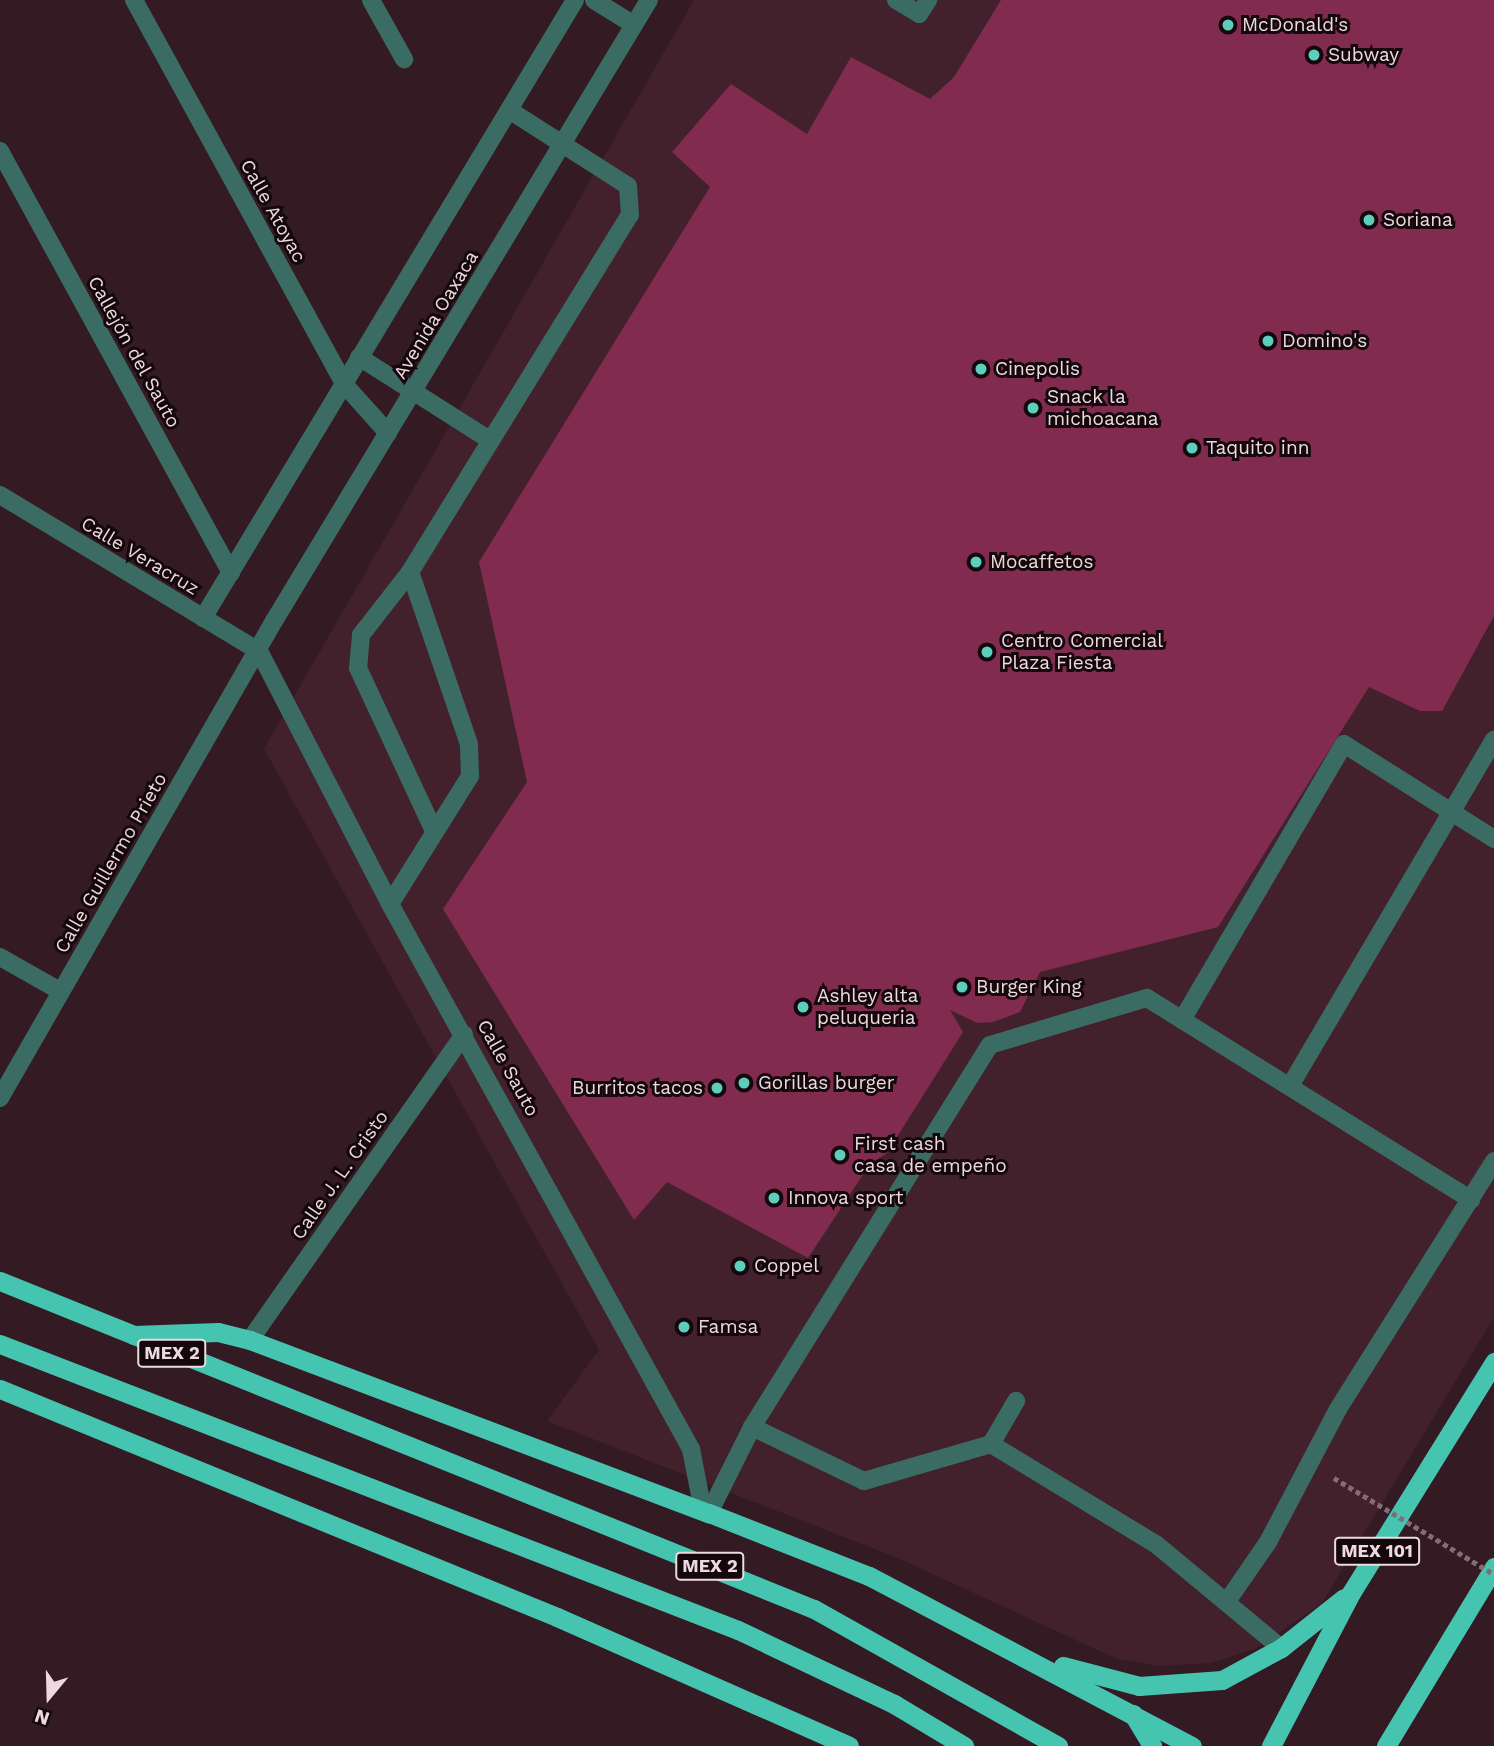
<!DOCTYPE html>
<html>
<head>
<meta charset="utf-8">
<style>
	body { margin:0 }
	#map { position:relative; width:1494px; height:1746px; overflow:hidden; background:#341a23; font-family:"Work Sans",sans-serif }
	div>[style] { position:absolute }
	[style*='--x'] { left:calc(var(--x)*1px); top:calc(var(--y)*1px); width:calc(var(--w)*1px); rotate:calc(var(--a)*1deg) }
	.built>* { inset:0; background:#42212d }
	.building>* { inset:0; background:#812b4e }
	.service>* { height:18px; margin:-9px; padding:0 9px; transform-origin:9px; border-radius:9px; background:#3b6c63 }
	.minor>* { height:18px; margin:-9px; padding:0 9px; transform-origin:9px; border-radius:9px; background:#3b6c63 }
	.trunk>* { height:19px; margin:-9.5px; padding:0 9.5px; transform-origin:9.5px; border-radius:9.5px; background:#45c4b0 }
	.path-bridge>* { height:4.5px; margin-top:-2.25px; transform-origin:0; background:repeating-linear-gradient(90deg,#836c73 0 5px,transparent 0 8.5px) }
	.dots>* { width:19px; height:19px; translate:-50% -50%; box-sizing:border-box; border:4px solid #14080c; border-radius:50% }
	span { translate:-50% -50%; white-space:nowrap; text-align:center; line-height:1.15; -webkit-text-stroke:6px #14080c; paint-order:stroke }
	.shield-label span { padding:2px 5px; background:#14080c; border:2px solid; border-radius:5px; -webkit-text-stroke-width:0 }
	.shield-label { font-size:18px; color:#eddadf; font-weight:700 }
	.poi-label { font-size:19px; color:#eddadf }
	.left { translate:0 -50%; text-align:left }
	.right { translate:-100% -50%; text-align:right }
	.street-label { font-size:19px; color:#eddadf }
	.north { position:absolute; left:14px; top:1662px; width:70px; height:70px; -webkit-text-stroke:5px #14080c; paint-order:stroke; rotate:199deg; font-size:19px; font-weight:700; line-height:28px; text-align:center; color:#eddadf }
	.north::after { content:''; display:block; margin:auto; width:24px; height:32px; background:#eddadf; clip-path:polygon(50% 0,100% 100%,50% 72%,0 100%) }
</style>
</head>
<body>
<div id="map">
	<div class="built">
		<i style="clip-path:polygon(694px 0,1494px 0,1494px 1317px,1322px 1603px,1257px 1648px,1211px 1663px,1160px 1666px,1117px 1659px,898px 1558px,547px 1421px,599px 1350px,264px 749px)"></i>
	</div>
	<div class="building">
		<i style="clip-path:polygon(1001px 0,1494px 0,1494px 616px,1442px 711px,1420px 711px,1369px 687px,1218px 927px,1040px 972px,1020px 1012px,993px 1022px,977px 1023px,950px 1010px,963px 1032px,887px 1153px,870px 1164px,808px 1258px,667px 1182px,634px 1220px,443px 909px,527px 782px,479px 562px,710px 187px,672px 152px,731px 84px,807px 134px,851px 57px,930px 99px,954px 77px)"></i>
	</div>
	<div class="service">
		<i style="--x:896;--y:0;--w:27;--a:31"></i>
		<i style="--x:919;--y:14;--w:17;--a:-57"></i>
		<i style="--x:0;--y:151;--w:481;--a:61.3"></i>
		<i style="--x:359;--y:357;--w:153;--a:32.4"></i>
		<i style="--x:410;--y:572;--w:80;--a:127.9"></i>
		<i style="--x:361;--y:635;--w:33;--a:95"></i>
		<i style="--x:358;--y:668;--w:180;--a:65"></i>
		<i style="--x:390;--y:904;--w:151;--a:-58"></i>
		<i style="--x:470;--y:776;--w:32;--a:-92"></i>
		<i style="--x:469;--y:744;--w:182;--a:-108.9"></i>
		<i style="--x:410;--y:572;--w:419;--a:-58.4"></i>
		<i style="--x:630;--y:215;--w:29;--a:-94"></i>
		<i style="--x:628;--y:186;--w:141;--a:-147.4"></i>
		<i style="--x:1182;--y:1020;--w:320;--a:-59.6"></i>
		<i style="--x:1344;--y:744;--w:178;--a:32.3"></i>
		<i style="--x:1290;--y:1086;--w:402;--a:-59.5"></i>
		<i style="--x:752;--y:1427;--w:124;--a:25.7"></i>
		<i style="--x:864;--y:1481;--w:132;--a:-16.2"></i>
		<i style="--x:991;--y:1444;--w:50;--a:-59.8"></i>
		<i style="--x:991;--y:1444;--w:194;--a:31.3"></i>
		<i style="--x:1157;--y:1545;--w:161;--a:39.7"></i>
		<i style="--x:709;--y:1513;--w:96;--a:-63.4"></i>
		<i style="--x:752;--y:1427;--w:450;--a:-58.1"></i>
		<i style="--x:990;--y:1045;--w:164;--a:-16.7"></i>
		<i style="--x:1147;--y:998;--w:382;--a:31.9"></i>
		<i style="--x:1228;--y:1600;--w:70;--a:-55.4"></i>
		<i style="--x:1268;--y:1542;--w:150;--a:-62.2"></i>
		<i style="--x:1338;--y:1409;--w:293;--a:-57.8"></i>
	</div>
	<div class="minor">
		<i style="--x:134;--y:0;--w:438;--a:61.3"></i>
		<i style="--x:344;--y:384;--w:66;--a:48.1"></i>
		<i style="--x:371;--y:0;--w:68;--a:60.8"></i>
		<i style="--x:594;--y:0;--w:47;--a:32"></i>
		<i style="--x:0;--y:495;--w:302;--a:31.1"></i>
		<i style="--x:203;--y:618;--w:721;--a:-58.95"></i>
		<i style="--x:259;--y:651;--w:285;--a:62.6"></i>
		<i style="--x:390;--y:904;--w:623;--a:61.09"></i>
		<i style="--x:691;--y:1449;--w:63;--a:79"></i>
		<i style="--x:0;--y:957;--w:69;--a:29.5"></i>
		<i style="--x:0;--y:1098;--w:550;--a:-60.13"></i>
		<i style="--x:274;--y:621;--w:725;--a:-58.87"></i>
		<i style="--x:250;--y:1340;--w:373;--a:-55"></i>
	</div>
	<div class="trunk">
		<i style="--x:0;--y:1281;--w:878;--a:21.95"></i>
		<i style="--x:814;--y:1609;--w:280;--a:29.3"></i>
		<i style="--x:134;--y:1335;--w:84;--a:-2"></i>
		<i style="--x:218;--y:1332;--w:33;--a:14"></i>
		<i style="--x:250;--y:1340;--w:491;--a:20.7"></i>
		<i style="--x:709;--y:1513;--w:172;--a:21.5"></i>
		<i style="--x:869;--y:1576;--w:365;--a:27.8"></i>
		<i style="--x:0;--y:1344;--w:791;--a:21.18"></i>
		<i style="--x:738;--y:1630;--w:173;--a:25.4"></i>
		<i style="--x:894;--y:1704;--w:82;--a:31"></i>
		<i style="--x:0;--y:1389;--w:602;--a:22.26"></i>
		<i style="--x:557;--y:1617;--w:319;--a:23.8"></i>
		<i style="--x:1063;--y:1666;--w:79;--a:14.7"></i>
		<i style="--x:1139;--y:1686;--w:83;--a:-4.1"></i>
		<i style="--x:1222;--y:1680;--w:67;--a:-28.5"></i>
		<i style="--x:1281;--y:1648;--w:80;--a:-38.4"></i>
		<i style="--x:1133;--y:1714;--w:37;--a:59"></i>
		<i style="--x:1271;--y:1746;--w:173;--a:-62.4"></i>
		<i style="--x:1351;--y:1593;--w:272;--a:-58.2"></i>
		<i style="--x:1386;--y:1746;--w:209;--a:-58.9"></i>
	</div>
	<div class="path-bridge">
		<i style="--x:1334;--y:1478;--w:187;--a:31"></i>
	</div>
	<div class="dots">
		<i style="left:1228px;top:25px;background:#5ccebb"></i>
		<i style="left:1314px;top:55px;background:#5ccebb"></i>
		<i style="left:1369px;top:220px;background:#5ccebb"></i>
		<i style="left:1268px;top:341px;background:#5ccebb"></i>
		<i style="left:981px;top:369px;background:#5ccebb"></i>
		<i style="left:1033px;top:408px;background:#5ccebb"></i>
		<i style="left:1192px;top:448px;background:#5ccebb"></i>
		<i style="left:976px;top:562px;background:#5ccebb"></i>
		<i style="left:987px;top:652px;background:#5ccebb"></i>
		<i style="left:962px;top:987px;background:#5ccebb"></i>
		<i style="left:803px;top:1007px;background:#5ccebb"></i>
		<i style="left:744px;top:1083px;background:#5ccebb"></i>
		<i style="left:717px;top:1088px;background:#5ccebb"></i>
		<i style="left:840px;top:1155px;background:#5ccebb"></i>
		<i style="left:774px;top:1198px;background:#5ccebb"></i>
		<i style="left:740px;top:1266px;background:#5ccebb"></i>
		<i style="left:684px;top:1327px;background:#5ccebb"></i>
	</div>
	<div class="shield-label">
		<span style="left:172px;top:1353px">MEX 2</span>
		<span style="left:1377px;top:1551px">MEX 101</span>
		<span style="left:710px;top:1566px">MEX 2</span>
	</div>
	<div class="poi-label">
		<span class="left" style="left:1242px;top:25px">McDonald's</span>
		<span class="left" style="left:1328px;top:55px">Subway</span>
		<span class="left" style="left:1383px;top:220px">Soriana</span>
		<span class="left" style="left:1282px;top:341px">Domino's</span>
		<span class="left" style="left:995px;top:369px">Cinepolis</span>
		<span class="left" style="left:1047px;top:408px">Snack la<br>michoacana</span>
		<span class="left" style="left:1206px;top:448px">Taquito inn</span>
		<span class="left" style="left:990px;top:562px">Mocaffetos</span>
		<span class="left" style="left:1001px;top:652px">Centro Comercial<br>Plaza Fiesta</span>
		<span class="left" style="left:976px;top:987px">Burger King</span>
		<span class="left" style="left:817px;top:1007px">Ashley alta<br>peluqueria</span>
		<span class="left" style="left:758px;top:1083px">Gorillas burger</span>
		<span class="right" style="left:703px;top:1088px">Burritos tacos</span>
		<span class="left" style="left:854px;top:1155px">First cash<br>casa de empeño</span>
		<span class="left" style="left:788px;top:1198px">Innova sport</span>
		<span class="left" style="left:754px;top:1266px">Coppel</span>
		<span class="left" style="left:698px;top:1327px">Famsa</span>
	</div>
	<div class="street-label">
		<span style="left:273px;top:211px;rotate:61deg">Calle Atoyac</span>
		<span style="left:436px;top:315px;rotate:-59deg">Avenida Oaxaca</span>
		<span style="left:134px;top:352px;rotate:61deg">Callejón del Sauto</span>
		<span style="left:140px;top:556px;rotate:31deg">Calle Veracruz</span>
		<span style="left:111px;top:863px;rotate:-60deg">Calle Guillermo Prieto</span>
		<span style="left:508px;top:1068px;rotate:61deg">Calle Sauto</span>
		<span style="left:340px;top:1175px;rotate:-55deg">Calle J. L. Cristo</span>
	</div>
	<div class="north">N</div>
</div>
</body>
</html>
